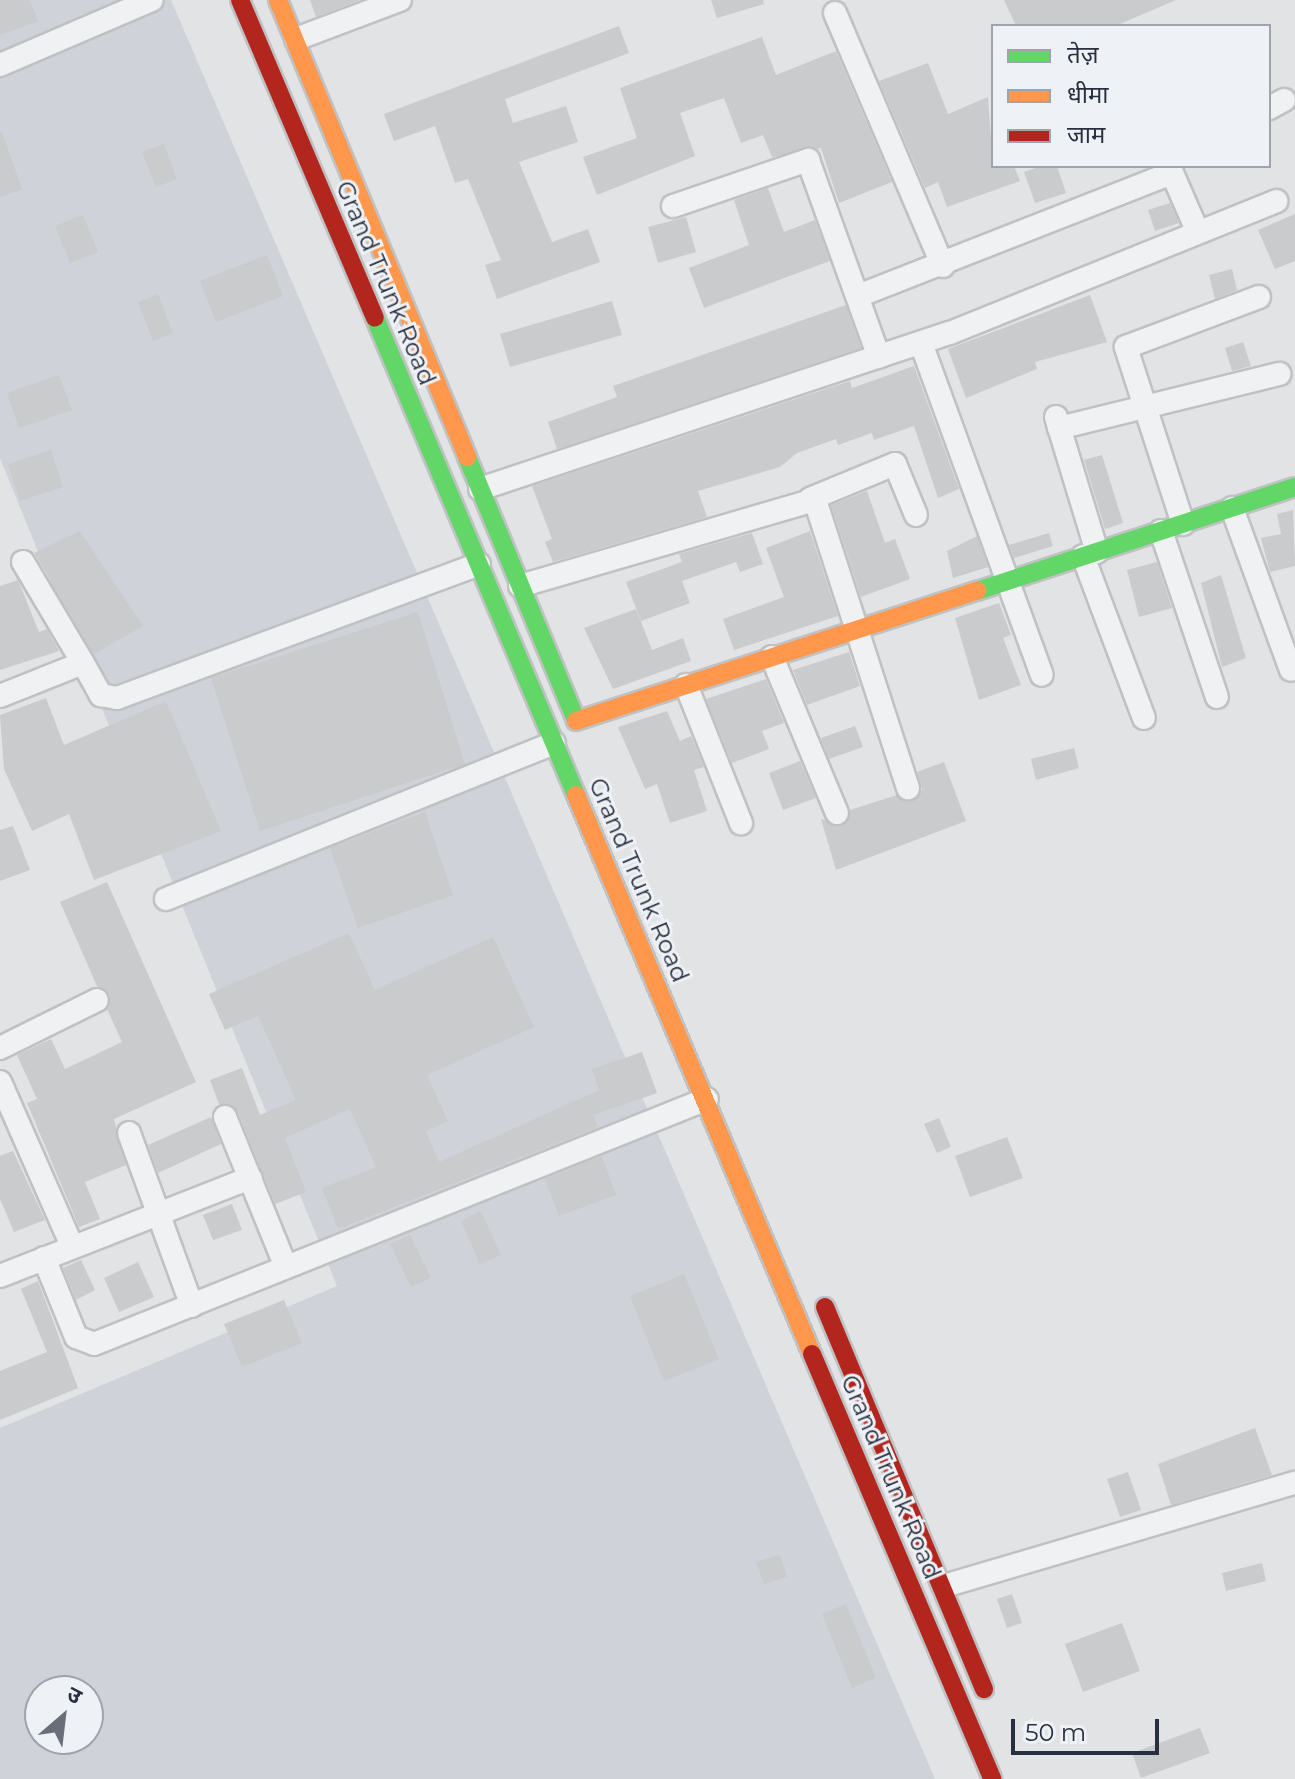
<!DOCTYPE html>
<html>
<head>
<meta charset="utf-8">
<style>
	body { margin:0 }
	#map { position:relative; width:1295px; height:1779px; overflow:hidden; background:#e1e3e5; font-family:Montserrat,"Noto Sans Devanagari",sans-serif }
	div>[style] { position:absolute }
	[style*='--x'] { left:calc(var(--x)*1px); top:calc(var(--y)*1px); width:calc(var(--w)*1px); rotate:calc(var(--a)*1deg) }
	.built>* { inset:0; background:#cfd2d8 }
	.building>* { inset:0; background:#c9cbcd }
	.roads { filter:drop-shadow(2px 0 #bfc1c3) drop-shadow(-2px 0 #bfc1c3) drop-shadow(0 2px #bfc1c3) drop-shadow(0 -2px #bfc1c3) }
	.street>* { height:22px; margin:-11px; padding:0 11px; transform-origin:11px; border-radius:11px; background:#f0f1f2 }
	.fast>* { height:18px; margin:-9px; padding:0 9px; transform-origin:9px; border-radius:9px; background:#63d668 }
	.slow>* { height:18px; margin:-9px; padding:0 9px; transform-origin:9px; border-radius:9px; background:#ff974d }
	.jam>* { height:18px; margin:-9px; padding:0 9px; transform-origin:9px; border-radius:9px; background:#b3261e }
	span { translate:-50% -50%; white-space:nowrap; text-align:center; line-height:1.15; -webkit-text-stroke:6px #eef1f5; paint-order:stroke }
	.street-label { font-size:24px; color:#282f3e }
	.legend { position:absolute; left:991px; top:24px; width:280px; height:144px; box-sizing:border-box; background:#eef1f5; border:2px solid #9fa3ac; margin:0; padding:10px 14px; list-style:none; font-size:24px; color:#282f3e }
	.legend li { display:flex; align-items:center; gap:16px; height:40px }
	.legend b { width:40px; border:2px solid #9fa3ac }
	.north { position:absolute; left:24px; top:1675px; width:80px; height:80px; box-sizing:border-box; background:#eef1f5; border:2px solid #9fa3ac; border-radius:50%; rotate:28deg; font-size:22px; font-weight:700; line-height:32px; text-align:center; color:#282f3e }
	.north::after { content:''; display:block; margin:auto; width:28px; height:36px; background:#696e78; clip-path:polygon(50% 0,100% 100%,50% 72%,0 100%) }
	.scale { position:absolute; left:1011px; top:1719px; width:148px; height:36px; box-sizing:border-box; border:4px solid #282f3e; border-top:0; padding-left:10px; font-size:24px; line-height:28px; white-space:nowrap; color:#282f3e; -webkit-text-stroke:6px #eef1f5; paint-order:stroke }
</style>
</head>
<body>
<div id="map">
	<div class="built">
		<i style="clip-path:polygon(evenodd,0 0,171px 0,935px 1779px,0 1779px,0 1428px,337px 1286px,0 458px,0 0,40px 1691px,88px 1691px,88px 1739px,40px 1739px,40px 1691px)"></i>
	</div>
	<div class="building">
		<i style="clip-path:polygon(0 0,30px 0,38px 21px,0 35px)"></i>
		<i style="clip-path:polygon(310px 0,360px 0,316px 17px)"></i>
		<i style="clip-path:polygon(711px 0,763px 0,764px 4px,717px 18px)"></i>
		<i style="clip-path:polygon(1004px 0,1176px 0,1115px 26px,1016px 26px)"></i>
		<i style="clip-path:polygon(619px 26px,629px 53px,505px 99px,513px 123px,566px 106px,578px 142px,519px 162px,552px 242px,588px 229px,600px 262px,497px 299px,485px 265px,501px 260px,468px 179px,455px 183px,435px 126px,394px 141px,384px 114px)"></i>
		<i style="clip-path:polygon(762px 37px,776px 75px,836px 51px,892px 182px,839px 203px,821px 148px,772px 157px,763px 135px,741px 143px,724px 98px,680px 113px,695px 156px,597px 195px,583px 157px,637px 138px,620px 88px)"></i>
		<i style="clip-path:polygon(928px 63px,948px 114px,988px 97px,993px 166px,1014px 166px,1020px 181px,947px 207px,938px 182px,925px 188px,879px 81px)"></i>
		<i style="clip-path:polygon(2px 132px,22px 189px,0 197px,0 133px)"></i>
		<i style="clip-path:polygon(164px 144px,177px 179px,156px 187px,142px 152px)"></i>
		<i style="clip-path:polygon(1041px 166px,1057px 166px,1066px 193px,1035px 203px,1024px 172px)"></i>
		<i style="clip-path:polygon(768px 188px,784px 232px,815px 220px,830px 261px,704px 308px,689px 268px,749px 245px,734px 200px)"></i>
		<i style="clip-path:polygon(1170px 203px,1179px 223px,1155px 231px,1148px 210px)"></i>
		<i style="clip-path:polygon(1295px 214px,1295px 261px,1275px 269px,1258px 230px)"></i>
		<i style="clip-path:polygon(83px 215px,98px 252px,70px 263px,55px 226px)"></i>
		<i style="clip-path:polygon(686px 217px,696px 252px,658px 263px,648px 227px)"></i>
		<i style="clip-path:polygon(267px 255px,283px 296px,216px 322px,200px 281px)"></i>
		<i style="clip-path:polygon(1232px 269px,1237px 290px,1215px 299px,1209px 275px)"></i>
		<i style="clip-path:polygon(158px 294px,173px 333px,153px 341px,138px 302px)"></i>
		<i style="clip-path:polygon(1090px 295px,1107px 342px,1035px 362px,1037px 369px,966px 398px,948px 349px)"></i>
		<i style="clip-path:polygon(612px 301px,622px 335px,510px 367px,500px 334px)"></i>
		<i style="clip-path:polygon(846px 305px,861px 348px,557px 449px,548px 422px,617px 397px,613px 386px)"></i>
		<i style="clip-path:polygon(1243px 342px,1251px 366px,1232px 371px,1225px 348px)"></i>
		<i style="clip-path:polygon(914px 366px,959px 489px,938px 498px,914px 426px,874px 440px,872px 433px,838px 445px,836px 439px,797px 453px,780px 467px,698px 491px,707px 517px,553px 562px,545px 542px,552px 539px,532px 486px,850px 381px,852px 388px)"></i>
		<i style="clip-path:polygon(59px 375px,72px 410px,19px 428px,7px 393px)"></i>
		<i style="clip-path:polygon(51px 450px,63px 487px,20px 501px,8px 464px)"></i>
		<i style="clip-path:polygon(1102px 455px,1123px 523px,1105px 529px,1084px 460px)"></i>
		<i style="clip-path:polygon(867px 491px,885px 543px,895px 539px,910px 579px,861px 597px,831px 505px)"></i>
		<i style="clip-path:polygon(1293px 510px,1295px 566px,1270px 572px,1261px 538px,1281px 534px,1277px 514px)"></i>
		<i style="clip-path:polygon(80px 531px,143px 626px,94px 654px,34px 553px)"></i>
		<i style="clip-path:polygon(810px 531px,838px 616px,734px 650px,723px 619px,784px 597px,766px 548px)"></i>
		<i style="clip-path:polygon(752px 533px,763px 564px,740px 572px,736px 562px,682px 581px,690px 603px,641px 621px,626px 582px,682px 562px,679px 554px)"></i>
		<i style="clip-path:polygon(1049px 533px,1053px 546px,1014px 558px,1009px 545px)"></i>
		<i style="clip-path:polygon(977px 536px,988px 567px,953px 578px,947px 551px)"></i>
		<i style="clip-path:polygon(1157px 562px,1172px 608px,1139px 617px,1127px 570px)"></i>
		<i style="clip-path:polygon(1221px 575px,1246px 658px,1222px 667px,1201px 583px)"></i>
		<i style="clip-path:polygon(18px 580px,39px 632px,47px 629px,59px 651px,0 670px,0 586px)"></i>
		<i style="clip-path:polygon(999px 603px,1011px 635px,1003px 638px,1021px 685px,979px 700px,955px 618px)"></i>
		<i style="clip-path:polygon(636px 609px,652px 650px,683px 638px,691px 661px,613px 689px,584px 628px)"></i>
		<i style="clip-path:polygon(418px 612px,465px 764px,260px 831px,211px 678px)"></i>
		<i style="clip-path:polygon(849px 652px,860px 686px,807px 705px,793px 670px)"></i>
		<i style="clip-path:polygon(766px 679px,784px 723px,762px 731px,769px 749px,732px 763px,706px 699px)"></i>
		<i style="clip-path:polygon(46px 698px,64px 745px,166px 701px,221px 831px,94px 880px,69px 814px,32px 831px,4px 769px,0 715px)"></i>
		<i style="clip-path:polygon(667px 711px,680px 741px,691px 736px,704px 767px,694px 770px,707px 811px,670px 823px,657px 784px,645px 789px,618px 727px)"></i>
		<i style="clip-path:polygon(855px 726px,863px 747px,829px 759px,821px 738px)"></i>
		<i style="clip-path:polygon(1074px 748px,1079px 768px,1036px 780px,1031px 759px)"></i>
		<i style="clip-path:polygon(800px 761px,816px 798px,783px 810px,769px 773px)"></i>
		<i style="clip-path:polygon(944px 762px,966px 821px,836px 870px,821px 819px,842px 826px,850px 810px,897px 795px,913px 801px,922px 790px,917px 772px)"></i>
		<i style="clip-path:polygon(425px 812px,453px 895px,358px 928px,330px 848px)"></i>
		<i style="clip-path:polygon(13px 826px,30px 870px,0 881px,0 830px)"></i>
		<i style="clip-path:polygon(107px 882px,196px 1082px,114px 1119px,126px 1165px,85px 1182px,100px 1219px,79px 1227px,27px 1103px,37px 1099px,17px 1055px,51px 1039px,65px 1069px,122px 1042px,107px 1009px,110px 995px,97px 986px,60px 902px)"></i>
		<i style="clip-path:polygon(349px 933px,375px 990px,493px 937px,534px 1027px,427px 1075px,448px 1121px,426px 1131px,439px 1162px,599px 1090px,592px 1069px,642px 1052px,657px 1093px,593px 1115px,598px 1127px,338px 1229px,322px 1188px,376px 1167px,350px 1109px,285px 1138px,306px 1192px,275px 1204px,238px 1112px,219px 1104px,210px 1080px,242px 1068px,260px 1115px,296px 1100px,258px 1016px,225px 1030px,209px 994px)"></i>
		<i style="clip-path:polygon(211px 1117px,221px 1144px,158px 1173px,148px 1145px)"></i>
		<i style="clip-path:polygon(939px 1118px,951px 1147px,937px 1153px,924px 1124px)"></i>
		<i style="clip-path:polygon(1007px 1137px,1023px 1178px,970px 1197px,955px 1156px)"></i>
		<i style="clip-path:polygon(13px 1151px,45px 1220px,14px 1232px,0 1199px,0 1156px)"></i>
		<i style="clip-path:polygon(602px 1156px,616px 1195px,559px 1216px,545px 1179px)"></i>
		<i style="clip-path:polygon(232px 1204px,242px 1230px,213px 1240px,203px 1215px)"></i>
		<i style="clip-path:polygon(481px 1211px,501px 1255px,480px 1264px,461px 1221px)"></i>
		<i style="clip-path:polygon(410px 1235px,431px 1278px,411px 1287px,390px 1244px)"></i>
		<i style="clip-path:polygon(81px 1260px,95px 1290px,76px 1300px,63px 1268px)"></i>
		<i style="clip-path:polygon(138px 1262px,154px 1297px,119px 1312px,104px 1278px)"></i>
		<i style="clip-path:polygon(684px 1274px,719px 1359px,664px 1381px,630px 1296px)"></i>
		<i style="clip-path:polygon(38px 1281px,78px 1388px,0 1420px,0 1371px,47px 1352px,21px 1289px)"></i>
		<i style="clip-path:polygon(284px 1300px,302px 1343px,242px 1367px,224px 1324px)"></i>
		<i style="clip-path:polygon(1255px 1428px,1272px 1475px,1171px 1505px,1158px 1464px)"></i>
		<i style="clip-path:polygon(1128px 1472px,1141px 1510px,1120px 1517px,1107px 1479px)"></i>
		<i style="clip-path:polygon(780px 1555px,787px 1577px,764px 1584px,756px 1562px)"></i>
		<i style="clip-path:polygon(1262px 1563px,1266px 1581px,1226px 1591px,1222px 1573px)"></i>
		<i style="clip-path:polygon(1012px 1594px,1022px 1623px,1007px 1628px,997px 1599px)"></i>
		<i style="clip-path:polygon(846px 1604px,876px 1678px,852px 1688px,822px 1614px)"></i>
		<i style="clip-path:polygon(1122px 1623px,1140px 1671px,1083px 1692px,1065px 1644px)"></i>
		<i style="clip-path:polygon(1200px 1728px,1210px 1753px,1141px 1778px,1132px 1753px)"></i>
	</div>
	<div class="roads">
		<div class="street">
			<i style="--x:835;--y:13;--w:275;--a:66.9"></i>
			<i style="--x:296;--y:39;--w:111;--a:-20.6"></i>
			<i style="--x:0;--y:65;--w:165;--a:-23.2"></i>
			<i style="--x:1269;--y:108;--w:17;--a:-28"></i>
			<i style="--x:1169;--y:166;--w:68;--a:66.5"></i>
			<i style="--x:673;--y:206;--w:143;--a:-18.8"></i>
			<i style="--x:808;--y:160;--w:209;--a:70.2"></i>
			<i style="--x:858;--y:296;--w:337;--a:-21.4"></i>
			<i style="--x:921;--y:343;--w:353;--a:70"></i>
			<i style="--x:1056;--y:417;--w:141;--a:73.1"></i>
			<i style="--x:1059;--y:428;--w:227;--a:-13.8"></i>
			<i style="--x:480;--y:489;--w:495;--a:-18.4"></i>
			<i style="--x:950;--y:333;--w:352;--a:-22"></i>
			<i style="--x:810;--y:499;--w:92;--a:-22.4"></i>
			<i style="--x:895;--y:464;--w:55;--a:67.6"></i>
			<i style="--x:1232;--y:508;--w:172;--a:70"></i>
			<i style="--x:1183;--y:524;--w:186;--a:-107.9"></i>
			<i style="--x:1126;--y:347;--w:142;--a:-20.6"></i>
			<i style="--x:1161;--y:531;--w:175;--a:71.4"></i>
			<i style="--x:1083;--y:556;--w:173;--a:69.4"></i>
			<i style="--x:23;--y:562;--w:117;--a:59.3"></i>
			<i style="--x:520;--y:586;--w:307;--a:-16.3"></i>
			<i style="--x:815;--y:500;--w:303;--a:72.1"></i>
			<i style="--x:772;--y:657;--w:169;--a:67.4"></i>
			<i style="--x:686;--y:685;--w:149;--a:68.3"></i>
			<i style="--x:0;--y:696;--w:89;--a:-21.7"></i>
			<i style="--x:83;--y:663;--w:37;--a:61"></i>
			<i style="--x:101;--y:695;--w:16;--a:11"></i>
			<i style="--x:117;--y:698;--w:386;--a:-20.3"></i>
			<i style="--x:166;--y:899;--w:418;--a:-21.9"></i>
			<i style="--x:0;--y:1048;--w:108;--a:-26.3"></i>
			<i style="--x:0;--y:1082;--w:179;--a:66.3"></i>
			<i style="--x:225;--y:1117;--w:162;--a:67.9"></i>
			<i style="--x:129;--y:1133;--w:184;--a:70"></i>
			<i style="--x:44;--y:1258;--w:85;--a:67.9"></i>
			<i style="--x:76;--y:1337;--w:19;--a:21"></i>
			<i style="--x:94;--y:1344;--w:660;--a:-21.79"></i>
			<i style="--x:0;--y:1276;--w:269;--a:-21.4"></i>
			<i style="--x:944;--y:1586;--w:366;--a:-16.4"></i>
		</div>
		<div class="fast">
			<i style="--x:375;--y:318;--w:518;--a:67.15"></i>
			<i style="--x:467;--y:457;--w:285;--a:67.5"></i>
			<i style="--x:977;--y:591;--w:335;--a:-18.1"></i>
		</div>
		<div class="slow">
			<i style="--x:278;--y:0;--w:495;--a:67.5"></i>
			<i style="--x:576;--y:721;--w:422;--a:-18"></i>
			<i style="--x:576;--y:795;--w:607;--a:67.11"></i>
		</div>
		<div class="jam">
			<i style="--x:240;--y:0;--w:345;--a:67"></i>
			<i style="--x:825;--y:1307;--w:414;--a:67.4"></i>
			<i style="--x:812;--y:1354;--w:462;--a:67"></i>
		</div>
	</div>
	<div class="street-label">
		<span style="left:386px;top:283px;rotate:67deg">Grand Trunk Road</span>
		<span style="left:639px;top:880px;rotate:67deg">Grand Trunk Road</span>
		<span style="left:891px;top:1477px;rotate:67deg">Grand Trunk Road</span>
	</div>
	<ul class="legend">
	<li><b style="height:10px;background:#63d668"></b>तेज़</li>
	<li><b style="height:10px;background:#ff974d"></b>धीमा</li>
	<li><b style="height:10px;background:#b3261e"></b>जाम</li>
	</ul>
	<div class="north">उ</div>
	<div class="scale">50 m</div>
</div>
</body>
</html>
